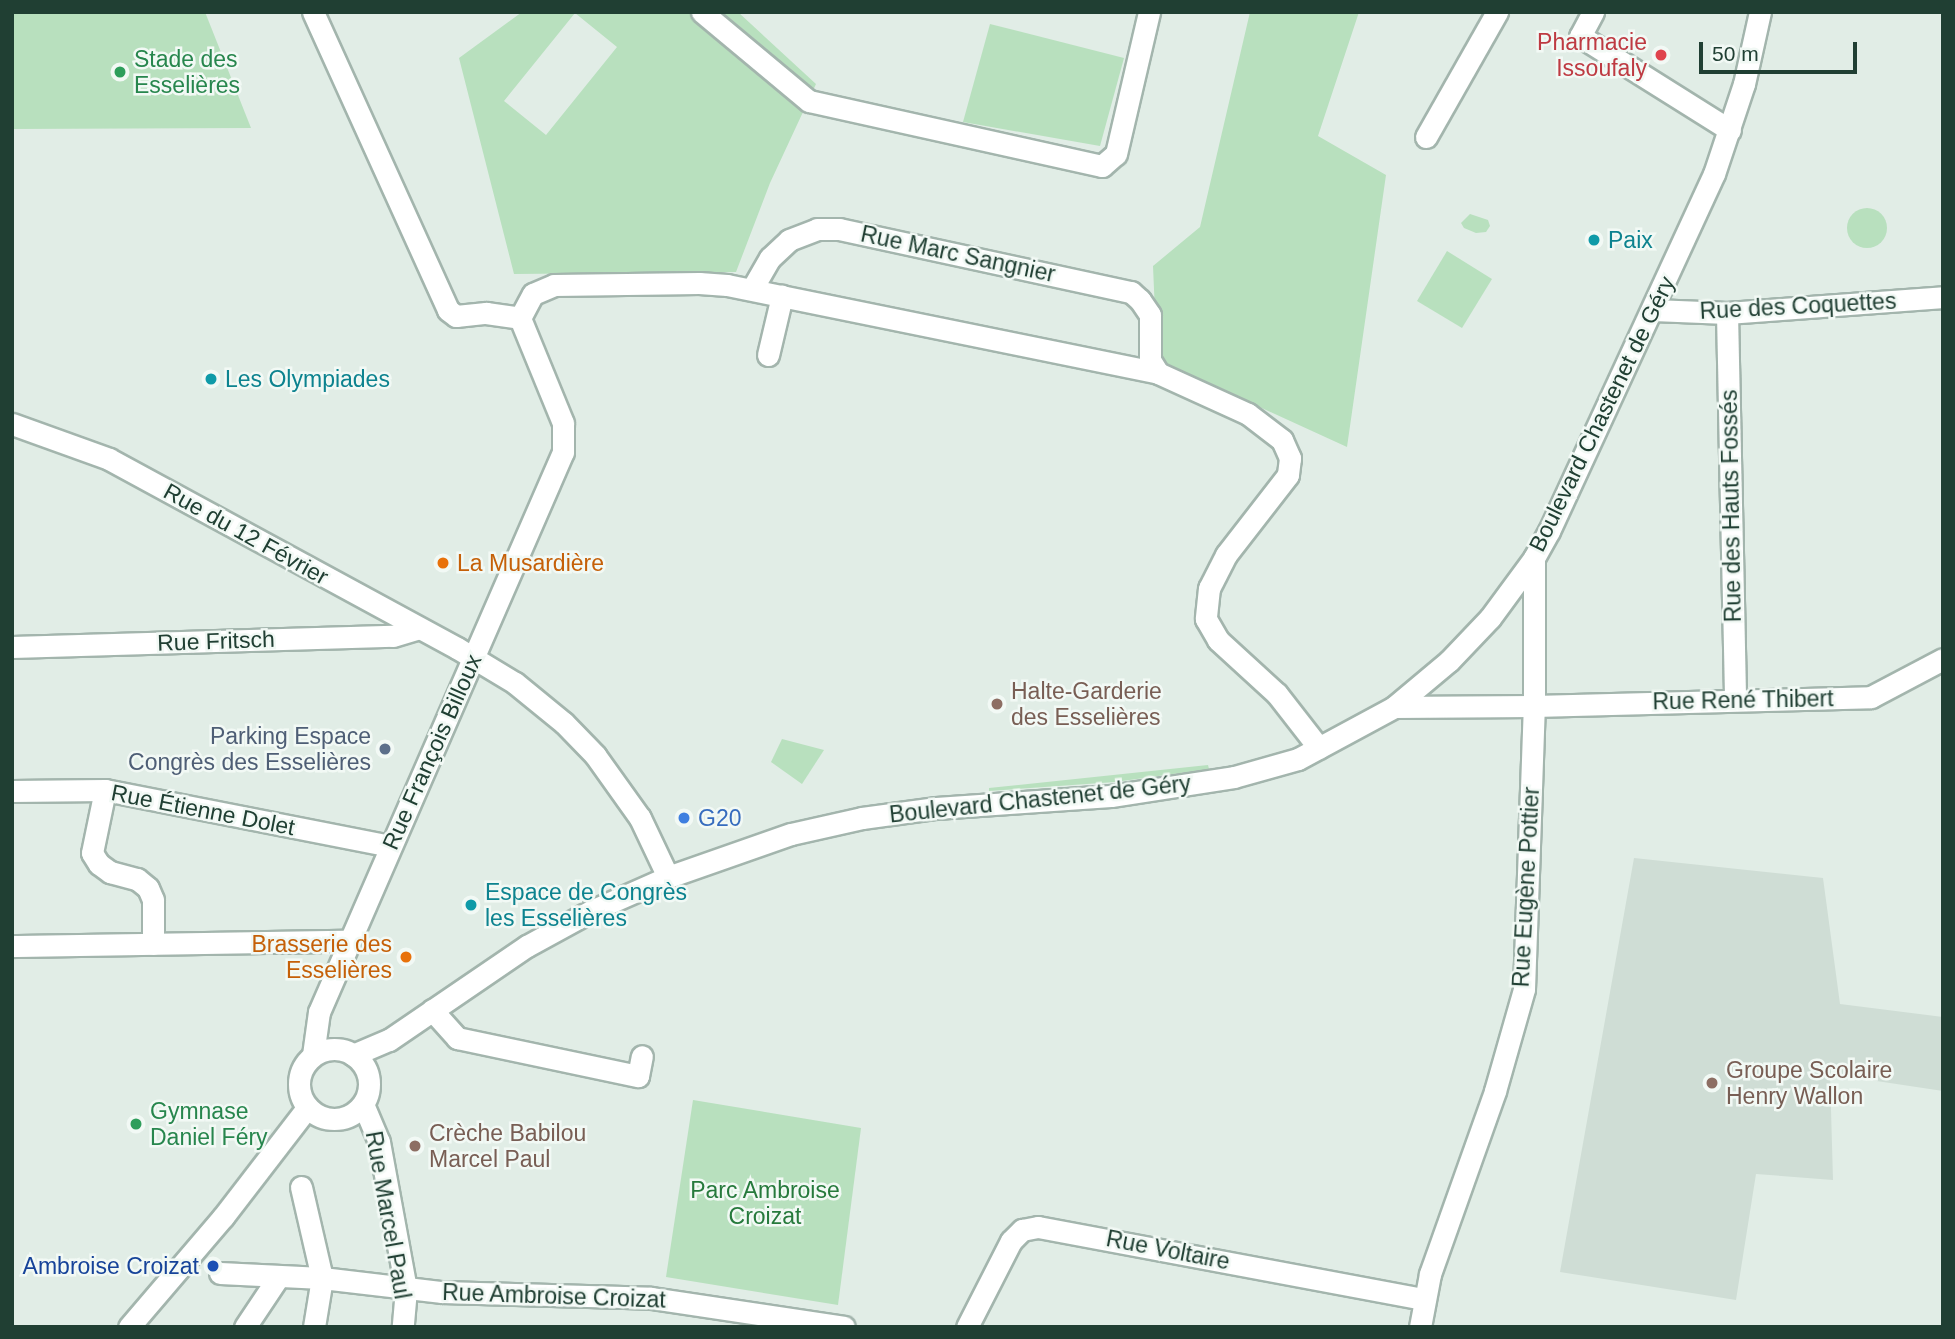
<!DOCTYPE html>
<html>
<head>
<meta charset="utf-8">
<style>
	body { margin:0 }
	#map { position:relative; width:1955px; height:1339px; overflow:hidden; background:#e1ede6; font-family:Arial,sans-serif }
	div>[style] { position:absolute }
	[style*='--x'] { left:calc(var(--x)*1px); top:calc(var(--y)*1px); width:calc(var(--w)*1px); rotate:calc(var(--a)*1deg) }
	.built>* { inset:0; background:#cfddd5 }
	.green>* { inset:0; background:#b8e0be }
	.round { border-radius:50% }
	.roads { filter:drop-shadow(2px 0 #a3b5ad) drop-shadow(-2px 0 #a3b5ad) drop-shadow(0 2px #a3b5ad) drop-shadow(0 -2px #a3b5ad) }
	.street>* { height:21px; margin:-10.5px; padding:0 10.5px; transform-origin:10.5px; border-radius:10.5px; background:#fff }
	.secondary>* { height:21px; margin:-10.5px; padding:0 10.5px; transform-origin:10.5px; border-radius:10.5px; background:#fff }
	.secondary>.ring { margin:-10.5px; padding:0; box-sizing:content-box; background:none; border:21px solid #fff; border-radius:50% }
	.dots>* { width:19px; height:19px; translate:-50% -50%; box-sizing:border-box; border:4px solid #f2f9f5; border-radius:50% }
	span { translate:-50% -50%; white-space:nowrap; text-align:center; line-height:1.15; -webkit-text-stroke:5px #f2f9f5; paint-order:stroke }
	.health-label { font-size:23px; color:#be3a42 }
	.right { translate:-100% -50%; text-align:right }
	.leisure-label { font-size:23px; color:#27864d }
	.left { translate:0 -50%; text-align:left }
	.culture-label { font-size:23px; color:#0d838f }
	.street-label { font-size:23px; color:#203f33 }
	.food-label { font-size:23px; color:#c56008 }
	.education-label { font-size:23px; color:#785e54 }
	.service-label { font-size:23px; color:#4e5e75 }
	.shop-label { font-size:23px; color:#366cbe }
	.park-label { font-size:23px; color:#267a3c }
	.transit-label { font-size:23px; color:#164399 }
	.frame { position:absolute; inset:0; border:14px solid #203f33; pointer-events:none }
	.scale { position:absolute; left:1699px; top:42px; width:158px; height:32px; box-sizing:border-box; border:4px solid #203f33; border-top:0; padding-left:9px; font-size:21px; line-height:24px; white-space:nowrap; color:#203f33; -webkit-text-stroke:5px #f2f9f5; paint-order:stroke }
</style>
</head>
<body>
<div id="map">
	<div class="built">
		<i style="clip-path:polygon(1634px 858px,1823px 878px,1840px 1004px,1943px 1017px,1943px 1091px,1830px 1074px,1833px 1180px,1756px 1174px,1736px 1300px,1560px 1272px)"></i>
	</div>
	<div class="green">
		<i style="clip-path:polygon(12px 12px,205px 12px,251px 128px,12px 129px)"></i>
		<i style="clip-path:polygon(evenodd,522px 12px,738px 12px,816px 84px,770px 183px,736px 272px,514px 274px,459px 58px,522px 12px,575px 13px,617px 47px,546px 135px,504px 101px,575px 13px)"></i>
		<i style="clip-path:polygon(1250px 12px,1359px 12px,1318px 136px,1386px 175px,1347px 447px,1157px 360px,1153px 266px,1200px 227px)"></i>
		<i style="clip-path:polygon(990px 24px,1124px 58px,1100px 146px,963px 122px)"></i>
		<i class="round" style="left:1847px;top:208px;width:40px;height:40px"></i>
		<i style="clip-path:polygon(1470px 214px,1488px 220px,1490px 226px,1486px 232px,1476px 233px,1464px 228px,1461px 223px)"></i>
		<i style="clip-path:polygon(1447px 251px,1492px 279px,1462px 328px,1417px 301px)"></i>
		<i style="clip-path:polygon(782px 739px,824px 750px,802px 784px,771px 762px)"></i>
		<i style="clip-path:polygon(1208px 765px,1209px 769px,1115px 782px,989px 791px,989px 788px)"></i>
		<i style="clip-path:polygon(693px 1100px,861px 1128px,838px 1305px,666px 1277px)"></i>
	</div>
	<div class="roads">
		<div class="street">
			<i style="--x:313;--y:12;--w:327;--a:65.6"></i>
			<i style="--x:448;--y:310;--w:10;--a:37"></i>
			<i style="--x:456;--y:316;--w:30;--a:-6"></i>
			<i style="--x:486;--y:313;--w:34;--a:8"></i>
			<i style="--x:702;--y:12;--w:139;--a:39.8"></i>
			<i style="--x:809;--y:101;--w:300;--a:12.5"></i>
			<i style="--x:1102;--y:166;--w:18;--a:-41"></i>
			<i style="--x:1116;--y:154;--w:146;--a:-76.9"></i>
			<i style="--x:1593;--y:12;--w:27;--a:118"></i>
			<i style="--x:1580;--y:36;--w:177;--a:32.1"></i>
			<i style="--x:1426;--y:137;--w:144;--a:-60.4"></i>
			<i style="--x:752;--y:289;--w:36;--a:-60"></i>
			<i style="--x:770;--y:258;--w:26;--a:-43"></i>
			<i style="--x:789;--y:240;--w:30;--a:-21"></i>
			<i style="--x:817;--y:229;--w:22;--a:0"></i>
			<i style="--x:839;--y:229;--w:299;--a:12.2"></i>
			<i style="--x:1131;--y:292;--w:12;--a:42"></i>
			<i style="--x:1140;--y:300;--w:18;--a:56"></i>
			<i style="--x:1150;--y:315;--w:45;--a:90"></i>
			<i style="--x:1150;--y:360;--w:15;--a:58"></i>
			<i style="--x:1653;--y:310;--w:74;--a:2.3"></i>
			<i style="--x:1727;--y:313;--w:217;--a:-4.2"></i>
			<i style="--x:1727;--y:313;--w:386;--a:88.8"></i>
			<i style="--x:520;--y:318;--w:27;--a:-62"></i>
			<i style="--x:533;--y:294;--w:23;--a:-23"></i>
			<i style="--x:554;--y:285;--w:145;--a:-0.8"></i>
			<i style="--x:699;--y:283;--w:28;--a:4"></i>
			<i style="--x:727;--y:285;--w:440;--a:11.5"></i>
			<i style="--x:1158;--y:373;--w:99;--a:24.5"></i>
			<i style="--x:1248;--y:414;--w:43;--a:37.4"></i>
			<i style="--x:1282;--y:440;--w:20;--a:66"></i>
			<i style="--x:1290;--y:458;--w:17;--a:97"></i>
			<i style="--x:1288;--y:475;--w:101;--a:127.8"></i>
			<i style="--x:1226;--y:555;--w:37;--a:117"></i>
			<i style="--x:1209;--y:588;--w:31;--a:96"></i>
			<i style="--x:1206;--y:619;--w:24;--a:60"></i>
			<i style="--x:1218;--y:640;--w:80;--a:42.5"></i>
			<i style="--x:1277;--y:694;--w:68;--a:52.1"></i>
			<i style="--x:768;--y:355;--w:61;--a:-76.7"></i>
			<i style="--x:12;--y:424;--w:103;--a:19.8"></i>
			<i style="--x:109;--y:459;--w:396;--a:28.5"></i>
			<i style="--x:457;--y:648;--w:68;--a:31.1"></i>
			<i style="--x:515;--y:683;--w:63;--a:39.2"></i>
			<i style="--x:564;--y:723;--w:45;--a:45.9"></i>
			<i style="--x:595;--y:755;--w:77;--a:54.5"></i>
			<i style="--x:640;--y:818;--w:65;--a:64.6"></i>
			<i style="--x:12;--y:647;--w:381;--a:-1.7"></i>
			<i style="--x:393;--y:636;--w:27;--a:-17"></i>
			<i style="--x:1394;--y:707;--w:140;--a:-0.4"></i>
			<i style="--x:1534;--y:706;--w:337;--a:-1.5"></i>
			<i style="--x:1871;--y:697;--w:81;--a:-27.8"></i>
			<i style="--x:105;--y:790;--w:64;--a:101.7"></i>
			<i style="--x:92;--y:853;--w:13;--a:58"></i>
			<i style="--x:99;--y:864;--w:14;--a:36"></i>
			<i style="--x:110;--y:872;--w:28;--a:15"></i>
			<i style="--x:137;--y:879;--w:14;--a:39"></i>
			<i style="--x:148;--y:888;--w:13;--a:67"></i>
			<i style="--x:153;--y:900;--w:44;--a:90"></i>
			<i style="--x:12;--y:791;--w:93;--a:-0.6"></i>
			<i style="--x:105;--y:790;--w:291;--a:11.1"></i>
			<i style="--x:12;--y:946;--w:337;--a:-0.9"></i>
			<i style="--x:432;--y:1010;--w:38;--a:48"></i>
			<i style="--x:457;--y:1038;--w:185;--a:11.9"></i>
			<i style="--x:638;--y:1076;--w:20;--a:-79"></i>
			<i style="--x:313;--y:1055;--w:43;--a:-82.1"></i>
			<i style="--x:319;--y:1012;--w:611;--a:-66.46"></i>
			<i style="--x:563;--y:452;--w:29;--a:-90"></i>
			<i style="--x:563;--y:423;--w:113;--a:-112.3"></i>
			<i style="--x:363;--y:1104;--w:41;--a:67.2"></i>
			<i style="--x:379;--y:1142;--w:149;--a:79.6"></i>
			<i style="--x:406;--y:1289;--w:38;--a:95"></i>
			<i style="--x:301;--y:1187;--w:93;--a:77"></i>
			<i style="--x:322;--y:1278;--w:50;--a:99.3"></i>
			<i style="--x:220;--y:1273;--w:102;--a:2.8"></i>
			<i style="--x:322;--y:1278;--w:121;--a:6.7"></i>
			<i style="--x:442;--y:1292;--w:209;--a:1.6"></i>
			<i style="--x:651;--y:1298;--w:195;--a:8.5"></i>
			<i style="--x:245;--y:1327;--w:61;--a:-56.3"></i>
			<i style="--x:967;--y:1327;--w:97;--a:-62.9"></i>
			<i style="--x:1011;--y:1241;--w:16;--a:-45"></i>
			<i style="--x:1022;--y:1230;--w:16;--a:-11"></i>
			<i style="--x:1038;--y:1227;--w:393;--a:10.6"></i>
			<i style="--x:1420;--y:1327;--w:54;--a:-79.3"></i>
			<i style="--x:1430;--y:1274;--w:194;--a:-70.4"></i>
			<i style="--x:1495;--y:1091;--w:106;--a:-74.1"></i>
			<i style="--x:1524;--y:989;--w:283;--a:-88"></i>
			<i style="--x:1534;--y:706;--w:148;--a:-90"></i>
		</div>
		<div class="secondary">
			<i class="ring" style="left:299px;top:1049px;width:49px;height:49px"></i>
			<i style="--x:353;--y:1055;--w:39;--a:-23"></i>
			<i style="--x:389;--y:1040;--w:167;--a:-34.3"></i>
			<i style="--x:527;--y:946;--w:73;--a:-28.7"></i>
			<i style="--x:591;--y:911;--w:84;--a:-23.8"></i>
			<i style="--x:668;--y:877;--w:130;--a:-19.3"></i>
			<i style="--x:791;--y:834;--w:73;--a:-12.7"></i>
			<i style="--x:862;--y:818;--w:75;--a:-7.7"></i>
			<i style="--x:936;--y:808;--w:175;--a:-3.9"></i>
			<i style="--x:1111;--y:796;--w:124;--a:-8.8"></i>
			<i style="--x:1234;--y:777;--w:66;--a:-15.7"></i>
			<i style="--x:1298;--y:759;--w:109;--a:-28.4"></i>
			<i style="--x:1394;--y:707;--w:72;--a:-39.9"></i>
			<i style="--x:1449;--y:661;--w:59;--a:-46.4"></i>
			<i style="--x:1490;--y:618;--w:74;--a:-53.7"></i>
			<i style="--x:1534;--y:558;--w:31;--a:-61"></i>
			<i style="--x:1549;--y:531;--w:393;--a:-65.2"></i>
			<i style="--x:1714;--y:174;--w:95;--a:-71.6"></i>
			<i style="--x:1744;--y:84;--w:74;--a:-77.5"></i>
			<i style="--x:129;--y:1327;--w:145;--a:-49.5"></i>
			<i style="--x:223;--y:1217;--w:138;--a:-52.4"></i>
		</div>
	</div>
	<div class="dots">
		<i style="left:1661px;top:55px;background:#e0444e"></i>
		<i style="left:120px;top:72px;background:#2e9e5b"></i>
		<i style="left:1594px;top:240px;background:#0f9aa8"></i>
		<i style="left:211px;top:379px;background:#0f9aa8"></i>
		<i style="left:443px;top:563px;background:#e8710a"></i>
		<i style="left:997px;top:704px;background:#8d6e63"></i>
		<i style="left:385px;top:749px;background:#5c6f8a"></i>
		<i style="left:684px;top:818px;background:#3f7fe0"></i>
		<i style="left:471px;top:905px;background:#0f9aa8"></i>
		<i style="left:406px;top:957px;background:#e8710a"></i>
		<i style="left:1712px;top:1083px;background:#8d6e63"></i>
		<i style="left:136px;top:1124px;background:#2e9e5b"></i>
		<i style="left:415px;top:1146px;background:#8d6e63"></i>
		<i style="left:213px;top:1266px;background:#1a4fb4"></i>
	</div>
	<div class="health-label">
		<span class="right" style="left:1647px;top:55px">Pharmacie<br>Issoufaly</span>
	</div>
	<div class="leisure-label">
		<span class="left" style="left:134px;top:72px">Stade des<br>Esselières</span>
		<span class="left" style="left:150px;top:1124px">Gymnase<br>Daniel Féry</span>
	</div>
	<div class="culture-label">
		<span class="left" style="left:1608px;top:240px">Paix</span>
		<span class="left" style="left:225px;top:379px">Les Olympiades</span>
		<span class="left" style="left:485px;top:905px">Espace de Congrès<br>les Esselières</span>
	</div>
	<div class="street-label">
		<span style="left:958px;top:254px;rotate:12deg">Rue Marc Sangnier</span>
		<span style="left:1798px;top:306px;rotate:-3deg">Rue des Coquettes</span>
		<span style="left:1602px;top:414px;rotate:-64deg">Boulevard Chastenet de Géry</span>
		<span style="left:1731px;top:506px;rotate:-91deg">Rue des Hauts Fossés</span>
		<span style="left:246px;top:534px;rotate:29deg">Rue du 12 Février</span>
		<span style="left:216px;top:641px;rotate:-2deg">Rue Fritsch</span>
		<span style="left:1743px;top:700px;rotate:-1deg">Rue René Thibert</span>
		<span style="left:432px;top:752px;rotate:-66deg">Rue François Billoux</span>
		<span style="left:1040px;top:799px;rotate:-6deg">Boulevard Chastenet de Géry</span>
		<span style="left:203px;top:810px;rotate:11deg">Rue Étienne Dolet</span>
		<span style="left:1526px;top:887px;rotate:-87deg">Rue Eugène Pottier</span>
		<span style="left:388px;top:1215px;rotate:80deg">Rue Marcel Paul</span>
		<span style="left:1168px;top:1250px;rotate:11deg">Rue Voltaire</span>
		<span style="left:554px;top:1296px;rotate:2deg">Rue Ambroise Croizat</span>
	</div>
	<div class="food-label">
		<span class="left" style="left:457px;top:563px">La Musardière</span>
		<span class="right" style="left:392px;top:957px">Brasserie des<br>Esselières</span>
	</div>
	<div class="education-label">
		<span class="left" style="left:1011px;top:704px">Halte-Garderie<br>des Esselières</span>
		<span class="left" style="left:1726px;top:1083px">Groupe Scolaire<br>Henry Wallon</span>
		<span class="left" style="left:429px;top:1146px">Crèche Babilou<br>Marcel Paul</span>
	</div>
	<div class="service-label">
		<span class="right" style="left:371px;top:749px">Parking Espace<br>Congrès des Esselières</span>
	</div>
	<div class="shop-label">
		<span class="left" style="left:698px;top:818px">G20</span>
	</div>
	<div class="park-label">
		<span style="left:765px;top:1203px">Parc Ambroise<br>Croizat</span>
	</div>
	<div class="transit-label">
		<span class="right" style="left:199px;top:1266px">Ambroise Croizat</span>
	</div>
	<div class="frame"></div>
	<div class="scale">50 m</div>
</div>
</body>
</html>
